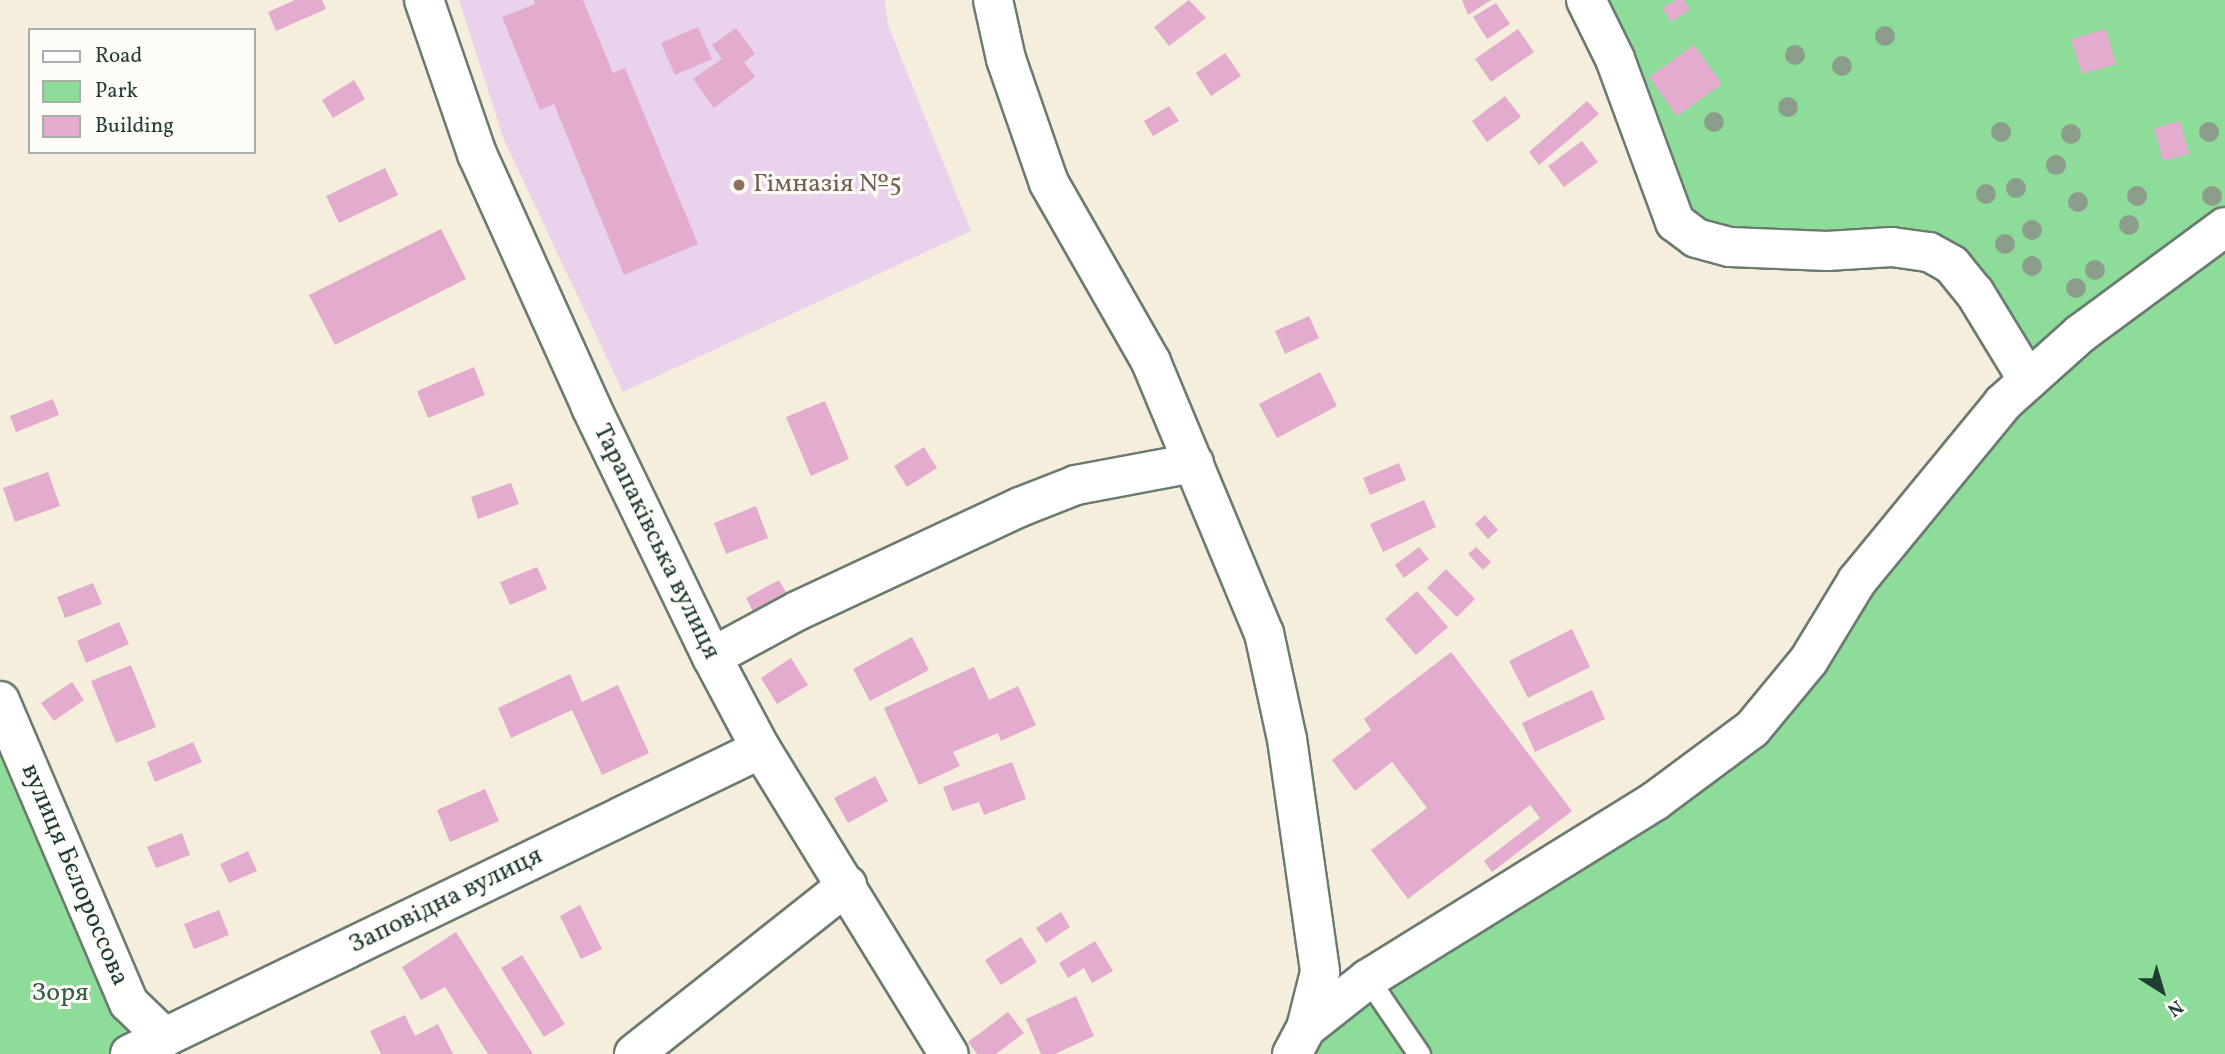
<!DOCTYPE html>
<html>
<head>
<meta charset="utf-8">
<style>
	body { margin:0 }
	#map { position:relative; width:2225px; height:1054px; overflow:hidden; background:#f6eedc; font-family:Vollkorn,serif }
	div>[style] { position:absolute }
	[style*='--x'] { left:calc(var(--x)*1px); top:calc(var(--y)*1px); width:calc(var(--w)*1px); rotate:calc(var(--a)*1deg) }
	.built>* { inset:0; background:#ead1ec }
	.green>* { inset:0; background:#8edc9a }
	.building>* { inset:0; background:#e3acce }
	.roads { filter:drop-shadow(2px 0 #6a7b6f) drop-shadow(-2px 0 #6a7b6f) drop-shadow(0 2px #6a7b6f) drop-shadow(0 -2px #6a7b6f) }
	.lane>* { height:21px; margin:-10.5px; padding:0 10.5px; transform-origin:10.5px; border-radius:10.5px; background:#fff }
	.street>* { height:38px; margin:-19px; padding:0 19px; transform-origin:19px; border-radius:19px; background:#fff }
	.trees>* { width:20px; height:20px; margin:-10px; border-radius:50%; background:#8c9e8b }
	.dots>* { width:19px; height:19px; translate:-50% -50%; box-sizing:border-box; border:4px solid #fdfcf7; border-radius:50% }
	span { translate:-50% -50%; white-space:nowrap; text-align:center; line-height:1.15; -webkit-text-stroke:6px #fdfcf7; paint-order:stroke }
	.education-label { font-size:26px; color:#785e54 }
	.left { translate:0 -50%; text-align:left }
	.street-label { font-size:26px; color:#1f3d34 }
	.park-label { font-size:26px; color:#355d48 }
	.legend { position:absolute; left:28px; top:28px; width:228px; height:126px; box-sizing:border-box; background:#fdfcf7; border:2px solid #a4b0a9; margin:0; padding:9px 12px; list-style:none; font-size:21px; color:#1f3d34 }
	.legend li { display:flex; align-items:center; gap:14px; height:35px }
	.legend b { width:35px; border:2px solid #a4b0a9 }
	.north { position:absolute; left:2127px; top:956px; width:70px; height:70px; -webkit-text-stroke:5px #fdfcf7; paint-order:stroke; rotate:143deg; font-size:19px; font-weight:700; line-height:28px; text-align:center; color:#1f3d34 }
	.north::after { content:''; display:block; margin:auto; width:24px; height:32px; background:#1f3d34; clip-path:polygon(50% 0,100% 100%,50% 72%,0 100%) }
</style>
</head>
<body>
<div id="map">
	<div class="built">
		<i style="clip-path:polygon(459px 0,885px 0,888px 25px,971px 231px,623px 392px,504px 140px)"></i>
	</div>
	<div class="green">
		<i style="clip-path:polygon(1586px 0,2225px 0,2225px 1054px,1292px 1054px,1752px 729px,2028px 381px,1952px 265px,1696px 238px)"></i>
		<i style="clip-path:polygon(0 701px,165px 1038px,130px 1054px,0 1054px)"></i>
	</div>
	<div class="building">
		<i style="clip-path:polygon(295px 0,322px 0,326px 9px,276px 31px,268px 12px)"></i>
		<i style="clip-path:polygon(534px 0,583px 0,613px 73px,625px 68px,698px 244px,624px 275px,554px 104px,540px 110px,502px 17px,535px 4px)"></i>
		<i style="clip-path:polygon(1189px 0,1206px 18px,1169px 46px,1154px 27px)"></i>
		<i style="clip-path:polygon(1462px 0,1491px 0,1468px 15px)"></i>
		<i style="clip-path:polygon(1676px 0,1684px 0,1690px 10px,1671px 22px,1662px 8px)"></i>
		<i style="clip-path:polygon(1496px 3px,1510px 24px,1487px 39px,1473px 17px)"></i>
		<i style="clip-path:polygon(698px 27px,712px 59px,675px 75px,661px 43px)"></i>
		<i style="clip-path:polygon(736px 28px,755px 54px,744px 62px,755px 77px,714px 108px,693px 79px,722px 59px,712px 45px)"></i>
		<i style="clip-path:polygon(1518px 29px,1534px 52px,1491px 82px,1475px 59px)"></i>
		<i style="clip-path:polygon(2106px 29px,2116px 64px,2082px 74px,2071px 39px)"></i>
		<i style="clip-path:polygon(1694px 45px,1722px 84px,1677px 116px,1649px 77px)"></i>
		<i style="clip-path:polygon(1225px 53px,1241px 76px,1211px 96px,1196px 73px)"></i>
		<i style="clip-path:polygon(354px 80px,365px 99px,333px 118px,322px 100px)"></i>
		<i style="clip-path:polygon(1505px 96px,1521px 117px,1487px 142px,1472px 121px)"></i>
		<i style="clip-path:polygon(1587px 101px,1599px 114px,1539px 165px,1529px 152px)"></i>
		<i style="clip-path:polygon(1169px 106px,1179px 121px,1153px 136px,1144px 121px)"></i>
		<i style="clip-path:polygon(2180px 121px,2189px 154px,2163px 161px,2154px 128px)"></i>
		<i style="clip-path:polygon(1582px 141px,1598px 162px,1564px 187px,1548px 166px)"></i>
		<i style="clip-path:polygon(385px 168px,398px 195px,339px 223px,326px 196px)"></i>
		<i style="clip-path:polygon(441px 229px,466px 279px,335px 345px,309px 295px)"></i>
		<i style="clip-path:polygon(1309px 316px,1319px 338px,1285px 354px,1275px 331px)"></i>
		<i style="clip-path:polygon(474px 367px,485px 395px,428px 418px,417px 391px)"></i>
		<i style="clip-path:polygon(1320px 372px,1337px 406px,1277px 438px,1259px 404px)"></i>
		<i style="clip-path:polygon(53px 399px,59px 415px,16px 432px,10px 416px)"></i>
		<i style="clip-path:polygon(825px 401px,849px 459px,811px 476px,786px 417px)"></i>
		<i style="clip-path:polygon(924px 447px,937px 468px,907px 487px,894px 466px)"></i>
		<i style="clip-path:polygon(1399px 463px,1406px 480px,1370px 495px,1363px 478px)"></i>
		<i style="clip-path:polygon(48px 472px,60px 506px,15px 522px,3px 488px)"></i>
		<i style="clip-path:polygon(511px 483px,519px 504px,478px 519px,471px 497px)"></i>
		<i style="clip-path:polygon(1424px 500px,1436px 527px,1383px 552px,1370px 524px)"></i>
		<i style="clip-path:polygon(756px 506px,768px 538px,726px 554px,714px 523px)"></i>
		<i style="clip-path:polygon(1485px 515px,1498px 530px,1488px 539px,1475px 524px)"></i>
		<i style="clip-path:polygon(1419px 547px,1429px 559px,1404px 578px,1395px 565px)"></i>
		<i style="clip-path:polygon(1476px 547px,1491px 562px,1483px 570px,1468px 554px)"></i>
		<i style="clip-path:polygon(537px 567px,547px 589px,510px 605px,500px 582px)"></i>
		<i style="clip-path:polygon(1446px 569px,1475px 599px,1457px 617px,1427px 588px)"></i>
		<i style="clip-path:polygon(779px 580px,791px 601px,757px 619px,746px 598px)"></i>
		<i style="clip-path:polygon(93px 583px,102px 604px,65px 618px,57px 597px)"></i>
		<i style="clip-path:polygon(1417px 591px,1448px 627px,1416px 655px,1385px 619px)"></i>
		<i style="clip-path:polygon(119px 622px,129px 644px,86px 663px,77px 641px)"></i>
		<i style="clip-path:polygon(1572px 629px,1590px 667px,1528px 698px,1509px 661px)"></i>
		<i style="clip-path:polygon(912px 637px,929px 670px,870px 701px,853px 669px)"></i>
		<i style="clip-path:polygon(1451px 652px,1572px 811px,1492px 872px,1484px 861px,1540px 818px,1530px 805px,1408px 899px,1371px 850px,1427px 808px,1392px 762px,1355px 791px,1332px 760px,1371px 730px,1364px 719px)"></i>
		<i style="clip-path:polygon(791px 658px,808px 685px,777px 704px,761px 678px)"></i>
		<i style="clip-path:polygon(131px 665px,156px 727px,116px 743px,91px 681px)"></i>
		<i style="clip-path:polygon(974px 667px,989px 700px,1018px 686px,1036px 725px,1001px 741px,998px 733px,953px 752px,960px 766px,919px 785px,884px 708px)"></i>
		<i style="clip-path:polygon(570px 674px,582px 702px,618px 685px,649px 753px,602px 775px,572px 710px,511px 738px,498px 708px)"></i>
		<i style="clip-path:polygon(72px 682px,84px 700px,54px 721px,41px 703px)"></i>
		<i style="clip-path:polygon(1592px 690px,1605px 719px,1535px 752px,1522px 723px)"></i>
		<i style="clip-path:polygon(193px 742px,202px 762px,155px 782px,147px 762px)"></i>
		<i style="clip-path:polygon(1012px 762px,1026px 799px,984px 815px,979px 802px,952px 811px,943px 787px)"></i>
		<i style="clip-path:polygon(875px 776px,888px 801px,848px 823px,834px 798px)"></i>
		<i style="clip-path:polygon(485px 789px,499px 821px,450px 842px,437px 810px)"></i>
		<i style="clip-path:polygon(182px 833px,190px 855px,156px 868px,147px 847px)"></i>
		<i style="clip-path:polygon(248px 851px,257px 871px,229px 883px,220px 864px)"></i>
		<i style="clip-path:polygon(580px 905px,602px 949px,581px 959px,560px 916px)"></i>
		<i style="clip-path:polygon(219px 910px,229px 935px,194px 949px,184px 924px)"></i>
		<i style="clip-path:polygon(1061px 912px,1070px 927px,1046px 943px,1036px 928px)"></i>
		<i style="clip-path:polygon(456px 932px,533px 1054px,488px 1054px,445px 987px,421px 1000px,402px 967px)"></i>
		<i style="clip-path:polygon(1021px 937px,1037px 962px,1001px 985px,985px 960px)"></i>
		<i style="clip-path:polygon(1095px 941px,1113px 971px,1092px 983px,1084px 968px,1068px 978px,1059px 963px)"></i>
		<i style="clip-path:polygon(522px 955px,565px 1024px,544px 1037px,501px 968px)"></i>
		<i style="clip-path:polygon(1076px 996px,1094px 1036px,1055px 1054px,1041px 1054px,1026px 1019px)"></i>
		<i style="clip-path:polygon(1008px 1012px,1024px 1033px,996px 1054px,977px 1054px,968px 1042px)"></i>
		<i style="clip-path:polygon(405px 1015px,415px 1036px,438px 1024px,453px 1054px,381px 1054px,370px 1031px)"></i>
	</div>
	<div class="roads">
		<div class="lane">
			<i style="--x:1368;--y:979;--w:91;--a:55.8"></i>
		</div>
		<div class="street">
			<i style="--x:424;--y:0;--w:163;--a:71"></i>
			<i style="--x:477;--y:154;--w:277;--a:65.7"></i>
			<i style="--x:591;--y:407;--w:278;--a:64.2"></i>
			<i style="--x:712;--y:657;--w:104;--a:62"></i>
			<i style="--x:761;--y:749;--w:358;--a:58.4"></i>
			<i style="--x:993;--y:0;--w:60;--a:77.6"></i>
			<i style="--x:1006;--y:59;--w:131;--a:70.9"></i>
			<i style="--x:1049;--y:183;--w:206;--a:60.3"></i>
			<i style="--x:1151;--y:362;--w:294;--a:67.4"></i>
			<i style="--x:1264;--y:633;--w:108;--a:77.8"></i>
			<i style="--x:1287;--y:739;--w:235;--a:81.9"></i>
			<i style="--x:1320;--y:972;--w:58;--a:104"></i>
			<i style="--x:1306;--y:1028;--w:30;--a:118"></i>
			<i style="--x:1586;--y:0;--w:66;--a:63.8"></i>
			<i style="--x:1615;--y:59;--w:174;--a:69.8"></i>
			<i style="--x:1675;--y:222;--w:26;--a:37"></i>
			<i style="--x:1696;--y:238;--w:35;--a:15"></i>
			<i style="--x:1730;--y:247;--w:97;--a:2.4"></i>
			<i style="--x:1827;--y:251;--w:65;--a:-3.5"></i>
			<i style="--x:1892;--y:247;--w:37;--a:8"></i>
			<i style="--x:1929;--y:252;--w:26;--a:29"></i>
			<i style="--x:1952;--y:265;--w:36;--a:51"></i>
			<i style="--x:1975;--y:293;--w:102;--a:58.7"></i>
			<i style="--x:712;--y:657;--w:97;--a:-28.4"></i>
			<i style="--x:797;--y:611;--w:246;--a:-25"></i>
			<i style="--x:1020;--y:507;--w:60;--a:-21.4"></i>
			<i style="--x:1076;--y:485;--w:120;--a:-10.6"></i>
			<i style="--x:0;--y:701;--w:328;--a:66.9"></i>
			<i style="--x:129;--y:1003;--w:50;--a:44.2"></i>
			<i style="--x:1306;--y:1028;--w:79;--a:-38.3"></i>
			<i style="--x:1368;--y:979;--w:338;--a:-31.8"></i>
			<i style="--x:1655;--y:801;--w:121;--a:-36.6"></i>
			<i style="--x:1752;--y:729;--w:89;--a:-50.4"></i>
			<i style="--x:1809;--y:660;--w:92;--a:-58.7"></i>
			<i style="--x:1857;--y:581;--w:230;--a:-50.6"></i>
			<i style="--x:2003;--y:403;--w:103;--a:-41.9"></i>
			<i style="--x:2080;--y:334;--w:180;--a:-36.4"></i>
			<i style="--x:130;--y:1054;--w:701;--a:-25.8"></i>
			<i style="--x:634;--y:1054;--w:272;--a:-38.4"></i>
		</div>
	</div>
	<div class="trees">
		<i style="left:1885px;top:36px"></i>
		<i style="left:1795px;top:55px"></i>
		<i style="left:1842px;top:66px"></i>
		<i style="left:1788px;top:107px"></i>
		<i style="left:1714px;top:122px"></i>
		<i style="left:2001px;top:132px"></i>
		<i style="left:2209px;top:132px"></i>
		<i style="left:2071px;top:134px"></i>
		<i style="left:2056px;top:165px"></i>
		<i style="left:2016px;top:188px"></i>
		<i style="left:1986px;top:194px"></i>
		<i style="left:2137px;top:196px"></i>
		<i style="left:2212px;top:196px"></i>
		<i style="left:2078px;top:202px"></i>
		<i style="left:2129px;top:225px"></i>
		<i style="left:2032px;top:230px"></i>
		<i style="left:2005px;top:244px"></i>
		<i style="left:2032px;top:266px"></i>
		<i style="left:2095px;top:270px"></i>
		<i style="left:2076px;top:288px"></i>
	</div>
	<div class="dots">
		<i style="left:739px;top:185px;background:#8d6e63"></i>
	</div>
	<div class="education-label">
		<span class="left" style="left:753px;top:185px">Гімназія №5</span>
	</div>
	<div class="street-label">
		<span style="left:656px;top:542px;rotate:64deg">Тарапаківська вулиця</span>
		<span style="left:74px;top:875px;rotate:67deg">вулиця Бєлороссова</span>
		<span style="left:446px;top:901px;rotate:-26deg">Заповідна вулиця</span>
	</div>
	<div class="park-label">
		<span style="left:60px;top:994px">Зоря</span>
	</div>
	<ul class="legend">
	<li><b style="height:9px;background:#fff"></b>Road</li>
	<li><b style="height:19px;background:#8edc9a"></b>Park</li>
	<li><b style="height:19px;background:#e3acce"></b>Building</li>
	</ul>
	<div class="north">N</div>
</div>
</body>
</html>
